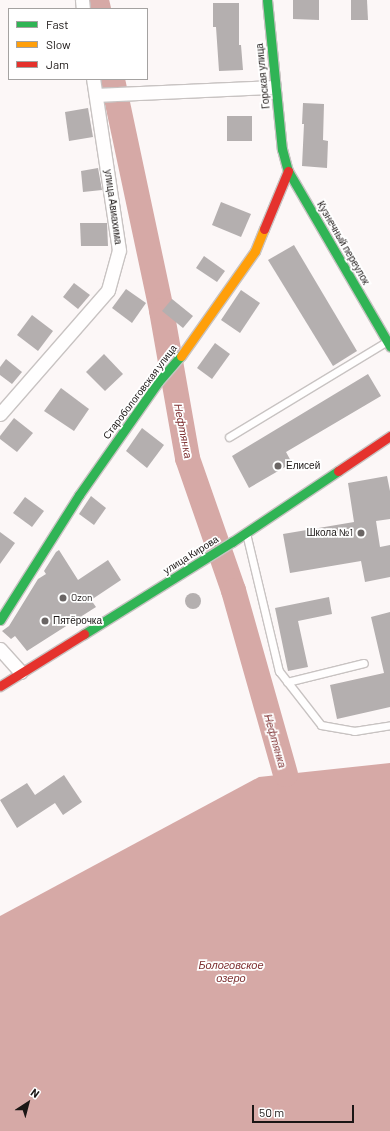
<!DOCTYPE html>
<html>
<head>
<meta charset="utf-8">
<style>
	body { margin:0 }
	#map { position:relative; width:390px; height:1131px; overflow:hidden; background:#fcf7f7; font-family:Barlow,sans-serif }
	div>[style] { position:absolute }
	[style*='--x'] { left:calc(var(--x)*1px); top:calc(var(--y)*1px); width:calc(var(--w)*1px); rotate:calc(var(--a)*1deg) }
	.water>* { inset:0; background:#d6a9a6 }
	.river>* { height:25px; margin:-12.5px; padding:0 12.5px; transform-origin:12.5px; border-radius:12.5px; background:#d6a9a6 }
	.building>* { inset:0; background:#b4afaf }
	.round { border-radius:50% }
	.roads { filter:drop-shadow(1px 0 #c8c3c2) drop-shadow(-1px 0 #c8c3c2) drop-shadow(0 1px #c8c3c2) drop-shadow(0 -1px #c8c3c2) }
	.lane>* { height:7px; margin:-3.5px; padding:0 3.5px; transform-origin:3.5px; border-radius:3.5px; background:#fffefe }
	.street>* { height:13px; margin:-6.5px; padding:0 6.5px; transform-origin:6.5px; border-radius:6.5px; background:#fffefe }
	.fast>* { height:9px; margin:-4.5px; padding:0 4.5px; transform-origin:4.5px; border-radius:4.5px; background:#30b455 }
	.slow>* { height:9px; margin:-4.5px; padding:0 4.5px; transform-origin:4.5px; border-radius:4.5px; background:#ff9f0a }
	.jam>* { height:9px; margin:-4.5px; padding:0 4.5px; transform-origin:4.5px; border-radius:4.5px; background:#e5322d }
	.dots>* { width:11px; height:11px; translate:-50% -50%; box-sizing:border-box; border:2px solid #fff; border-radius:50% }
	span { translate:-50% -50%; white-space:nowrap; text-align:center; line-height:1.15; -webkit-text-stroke:3.5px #fff; paint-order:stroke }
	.street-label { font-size:10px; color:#1b1615 }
	.poi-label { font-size:10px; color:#1b1615 }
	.left { translate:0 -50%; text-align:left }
	.right { translate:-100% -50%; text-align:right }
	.water-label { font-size:11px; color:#7e3132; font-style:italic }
	.legend { position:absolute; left:8px; top:8px; width:140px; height:72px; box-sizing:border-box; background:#fff; border:1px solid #a4a2a1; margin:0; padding:5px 7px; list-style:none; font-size:12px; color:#1b1615 }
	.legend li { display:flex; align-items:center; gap:8px; height:20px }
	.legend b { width:20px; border:1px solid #a4a2a1 }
	.north { position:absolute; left:8px; top:1083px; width:40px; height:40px; -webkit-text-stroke:3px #fff; paint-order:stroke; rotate:36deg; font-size:11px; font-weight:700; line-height:16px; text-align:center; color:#1b1615 }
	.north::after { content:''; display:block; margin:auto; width:14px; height:18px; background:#1b1615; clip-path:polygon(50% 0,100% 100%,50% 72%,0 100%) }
	.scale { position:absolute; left:252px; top:1105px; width:102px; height:18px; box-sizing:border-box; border:2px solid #1b1615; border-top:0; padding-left:5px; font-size:12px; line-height:14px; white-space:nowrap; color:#1b1615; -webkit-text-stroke:3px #fff; paint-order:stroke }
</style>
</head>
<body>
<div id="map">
	<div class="water">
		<i style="clip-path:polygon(390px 763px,390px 1131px,0 1131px,0 916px,259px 777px)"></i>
	</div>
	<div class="river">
		<i style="--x:96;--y:0;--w:9;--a:77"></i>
		<i style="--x:112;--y:79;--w:236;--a:78"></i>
		<i style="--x:161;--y:310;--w:150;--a:80"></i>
		<i style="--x:187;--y:458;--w:140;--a:70.8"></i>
		<i style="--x:233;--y:590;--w:191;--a:74.2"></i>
	</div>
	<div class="building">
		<i style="clip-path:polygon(293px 0,319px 0,319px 20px,293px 19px)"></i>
		<i style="clip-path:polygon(351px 0,367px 0,368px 20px,351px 20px)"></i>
		<i style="clip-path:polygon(213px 3px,239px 3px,239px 45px,241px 45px,243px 70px,219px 71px,216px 27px,213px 27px)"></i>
		<i style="clip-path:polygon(303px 103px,324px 104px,323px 140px,328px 141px,327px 168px,302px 166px,304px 124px,302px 124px)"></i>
		<i style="clip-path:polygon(88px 108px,93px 137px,69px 141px,65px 112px)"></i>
		<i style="clip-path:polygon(227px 116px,252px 116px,252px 141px,227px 141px)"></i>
		<i style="clip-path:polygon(98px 168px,102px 190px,83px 192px,81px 171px)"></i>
		<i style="clip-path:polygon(221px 202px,251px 214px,241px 237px,212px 225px)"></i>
		<i style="clip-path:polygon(80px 223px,107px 223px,108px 246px,81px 246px)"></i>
		<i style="clip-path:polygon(294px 245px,357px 351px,333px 366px,268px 260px)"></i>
		<i style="clip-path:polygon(204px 256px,225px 271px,217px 282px,196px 268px)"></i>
		<i style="clip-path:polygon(74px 283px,90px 295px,78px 309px,63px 297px)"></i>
		<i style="clip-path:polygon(126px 289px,146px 303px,132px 323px,112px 308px)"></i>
		<i style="clip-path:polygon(241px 290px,260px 303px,240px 333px,221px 320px)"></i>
		<i style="clip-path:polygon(172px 299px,193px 316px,183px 328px,162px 311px)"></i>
		<i style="clip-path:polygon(32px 315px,53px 331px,38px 351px,17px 335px)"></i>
		<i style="clip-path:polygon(215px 343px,230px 354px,212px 379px,197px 368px)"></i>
		<i style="clip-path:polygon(104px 354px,123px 374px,105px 391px,86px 372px)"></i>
		<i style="clip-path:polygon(6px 359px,22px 372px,12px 384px,0 375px,0 367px)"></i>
		<i style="clip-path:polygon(368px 374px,381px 396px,286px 452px,292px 463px,249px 488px,232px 456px)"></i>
		<i style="clip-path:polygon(61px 388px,89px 409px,74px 431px,44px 411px)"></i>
		<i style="clip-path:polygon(14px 418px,33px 433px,17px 452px,0 439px,0 436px)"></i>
		<i style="clip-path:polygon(142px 428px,164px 445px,147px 468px,126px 451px)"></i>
		<i style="clip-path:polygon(387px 476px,390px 491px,390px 519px,376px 521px,380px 547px,390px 545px,390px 577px,365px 582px,361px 561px,290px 573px,283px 534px,354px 522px,348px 483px)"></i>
		<i style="clip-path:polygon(91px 496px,106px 508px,94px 525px,79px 514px)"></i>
		<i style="clip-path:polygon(25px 497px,44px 511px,32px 527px,13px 513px)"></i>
		<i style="clip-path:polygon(0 532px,15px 543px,0 564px)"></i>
		<i style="clip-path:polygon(59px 550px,78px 580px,108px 560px,121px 580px,91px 600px,96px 607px,27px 651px,15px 636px,11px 639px,2px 631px,9px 626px,38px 579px,46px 574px,44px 571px,56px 552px)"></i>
		<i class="round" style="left:185px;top:593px;width:16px;height:16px"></i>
		<i style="clip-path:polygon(329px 597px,332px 614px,298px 621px,308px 667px,288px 671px,275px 608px)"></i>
		<i style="clip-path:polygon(390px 612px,390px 707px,337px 719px,330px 685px,384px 673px,371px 617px)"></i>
		<i style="clip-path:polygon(64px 775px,82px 802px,63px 815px,55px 803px,17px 828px,0 800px,27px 783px,35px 795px)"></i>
	</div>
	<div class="roads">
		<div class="lane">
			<i style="--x:229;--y:437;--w:184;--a:-31.2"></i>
			<i style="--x:246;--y:533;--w:142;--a:76.6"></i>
			<i style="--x:279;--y:671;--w:68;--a:52.1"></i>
			<i style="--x:321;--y:725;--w:34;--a:10"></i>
			<i style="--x:354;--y:731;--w:36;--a:-9"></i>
			<i style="--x:287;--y:682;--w:79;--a:-13.9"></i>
		</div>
		<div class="street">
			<i style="--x:82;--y:0;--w:9;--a:84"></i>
			<i style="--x:96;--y:95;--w:178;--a:-2.6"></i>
			<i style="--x:0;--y:414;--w:164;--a:-48.9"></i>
			<i style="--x:108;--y:290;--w:41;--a:-74.6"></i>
			<i style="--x:119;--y:250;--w:173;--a:-98.6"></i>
			<i style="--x:0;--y:649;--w:31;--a:48"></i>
		</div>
		<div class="fast">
			<i style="--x:267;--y:0;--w:150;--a:84.3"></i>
			<i style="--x:282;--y:149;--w:23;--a:75"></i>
			<i style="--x:288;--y:171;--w:203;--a:59.8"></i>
			<i style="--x:0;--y:620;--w:148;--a:-57.7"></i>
			<i style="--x:79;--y:495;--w:138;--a:-55"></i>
			<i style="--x:158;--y:382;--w:35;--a:-49"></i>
			<i style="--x:84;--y:634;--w:174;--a:-31.9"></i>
			<i style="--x:232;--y:542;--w:128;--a:-33.8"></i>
		</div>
		<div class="slow">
			<i style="--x:181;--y:356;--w:128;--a:-54.8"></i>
			<i style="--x:255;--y:251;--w:24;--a:-68"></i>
		</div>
		<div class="jam">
			<i style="--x:264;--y:229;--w:63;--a:-67.5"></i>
			<i style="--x:338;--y:471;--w:63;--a:-33.9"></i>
			<i style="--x:0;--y:686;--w:99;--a:-31.8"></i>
		</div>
	</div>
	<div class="dots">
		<i style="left:278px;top:466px;background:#6a6564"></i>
		<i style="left:361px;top:533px;background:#6a6564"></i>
		<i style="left:63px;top:598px;background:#6a6564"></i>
		<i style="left:45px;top:621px;background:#6a6564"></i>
	</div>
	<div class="street-label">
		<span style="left:263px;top:76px;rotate:-96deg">Горская улица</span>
		<span style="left:113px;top:207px;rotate:82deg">улица Авиахима</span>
		<span style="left:343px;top:243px;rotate:60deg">Кузнечный переулок</span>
		<span style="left:140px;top:392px;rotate:-53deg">Старобологовская улица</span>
		<span style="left:191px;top:555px;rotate:-32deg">улица Кирова</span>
	</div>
	<div class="poi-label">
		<span class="left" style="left:286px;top:466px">Елисей</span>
		<span class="right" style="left:353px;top:533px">Школа №1</span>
		<span class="left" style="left:71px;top:598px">Ozon</span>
		<span class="left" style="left:53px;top:621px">Пятёрочка</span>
	</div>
	<div class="water-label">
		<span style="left:183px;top:431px;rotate:79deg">Нефтянка</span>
		<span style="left:275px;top:741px;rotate:74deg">Нефтянка</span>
		<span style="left:231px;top:972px">Бологовское<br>озеро</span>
	</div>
	<ul class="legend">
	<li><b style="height:5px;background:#30b455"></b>Fast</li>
	<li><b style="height:5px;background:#ff9f0a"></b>Slow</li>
	<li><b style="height:5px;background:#e5322d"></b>Jam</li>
	</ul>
	<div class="north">N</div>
	<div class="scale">50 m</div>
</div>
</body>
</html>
